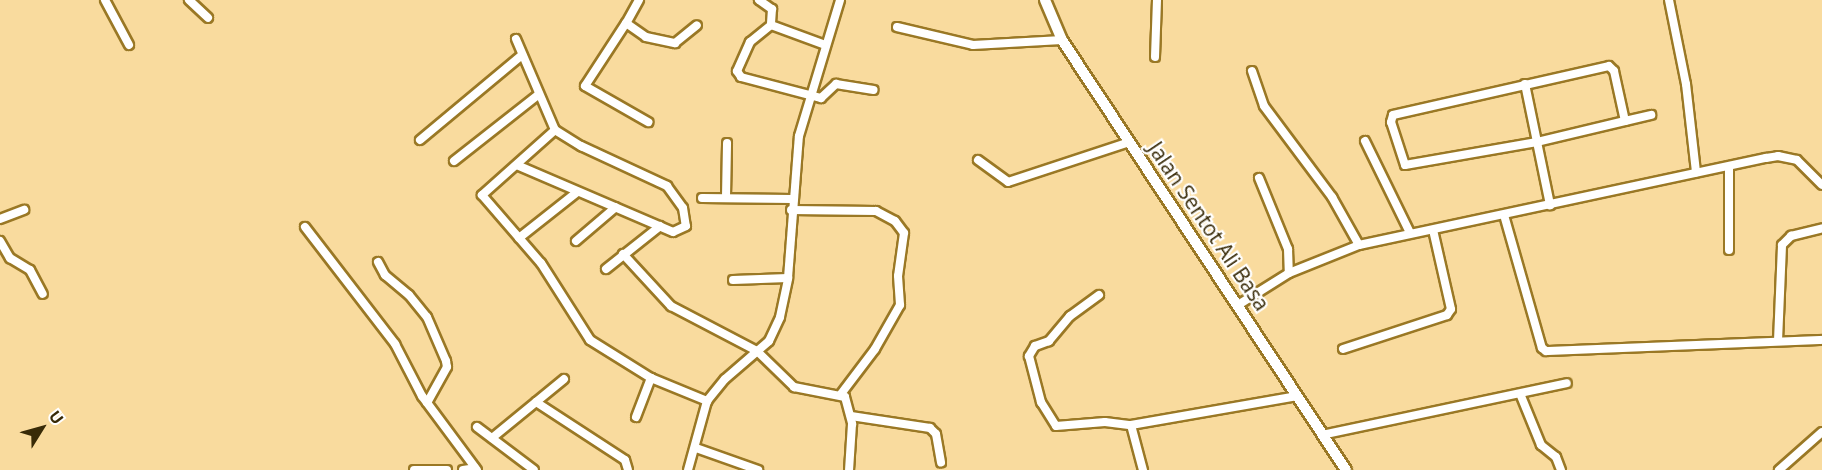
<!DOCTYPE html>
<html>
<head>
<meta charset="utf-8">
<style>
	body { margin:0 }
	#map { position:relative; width:1822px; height:470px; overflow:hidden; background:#f9db9e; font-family:"Open Sans",sans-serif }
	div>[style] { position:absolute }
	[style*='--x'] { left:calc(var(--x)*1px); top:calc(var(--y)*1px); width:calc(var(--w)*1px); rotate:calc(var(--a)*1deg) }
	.roads { filter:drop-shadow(2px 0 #9a7825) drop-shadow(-2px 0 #9a7825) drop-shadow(0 2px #9a7825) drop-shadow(0 -2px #9a7825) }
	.street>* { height:8px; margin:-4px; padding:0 4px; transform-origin:4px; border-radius:4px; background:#fff }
	.secondary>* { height:10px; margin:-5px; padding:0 5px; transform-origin:5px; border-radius:5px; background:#fff }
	span { translate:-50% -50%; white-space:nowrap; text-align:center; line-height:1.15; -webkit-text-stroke:4.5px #fff; paint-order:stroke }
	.street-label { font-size:21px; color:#382a07 }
	.north { position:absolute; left:12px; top:398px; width:60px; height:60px; -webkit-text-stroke:4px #fff; paint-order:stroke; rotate:53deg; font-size:16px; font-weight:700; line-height:24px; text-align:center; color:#382a07 }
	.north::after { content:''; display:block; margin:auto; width:21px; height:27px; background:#382a07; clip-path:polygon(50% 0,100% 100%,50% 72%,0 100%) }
</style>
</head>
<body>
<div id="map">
	<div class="roads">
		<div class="street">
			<i style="--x:105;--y:0;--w:51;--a:61.9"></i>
			<i style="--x:189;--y:0;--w:26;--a:43"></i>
			<i style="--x:639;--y:0;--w:26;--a:119"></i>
			<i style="--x:626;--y:23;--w:24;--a:35"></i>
			<i style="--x:646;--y:37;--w:30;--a:12"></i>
			<i style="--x:675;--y:43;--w:28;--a:-39"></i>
			<i style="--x:759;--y:0;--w:16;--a:35"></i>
			<i style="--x:772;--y:9;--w:16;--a:94"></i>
			<i style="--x:771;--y:25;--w:58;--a:20.3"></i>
			<i style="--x:1669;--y:0;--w:86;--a:78.6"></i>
			<i style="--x:1686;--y:84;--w:89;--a:83.5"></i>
			<i style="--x:626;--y:23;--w:75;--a:123.1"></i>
			<i style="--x:585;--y:86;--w:73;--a:29.7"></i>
			<i style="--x:771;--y:25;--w:27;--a:141"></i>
			<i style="--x:750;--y:42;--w:32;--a:114"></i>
			<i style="--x:737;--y:71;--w:7;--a:56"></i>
			<i style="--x:741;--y:77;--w:83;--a:14.7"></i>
			<i style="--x:821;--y:98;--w:21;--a:-43"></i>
			<i style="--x:836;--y:84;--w:38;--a:9"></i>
			<i style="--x:897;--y:27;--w:78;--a:13.3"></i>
			<i style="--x:973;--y:45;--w:89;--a:-3.2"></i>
			<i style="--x:516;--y:39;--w:99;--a:66.8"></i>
			<i style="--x:555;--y:130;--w:31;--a:32"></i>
			<i style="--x:581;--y:146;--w:95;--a:24.9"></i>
			<i style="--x:667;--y:186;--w:27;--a:54"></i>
			<i style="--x:683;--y:208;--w:18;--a:81"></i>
			<i style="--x:686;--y:226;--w:14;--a:155"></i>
			<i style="--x:673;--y:232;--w:170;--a:-156.8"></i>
			<i style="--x:1155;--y:57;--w:57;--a:-88"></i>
			<i style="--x:1609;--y:66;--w:7;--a:45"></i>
			<i style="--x:1614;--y:71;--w:51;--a:77.6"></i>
			<i style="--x:1625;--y:121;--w:90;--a:166.6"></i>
			<i style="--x:1537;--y:142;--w:134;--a:170.1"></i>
			<i style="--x:1405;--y:165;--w:45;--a:-108"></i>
			<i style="--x:1391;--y:122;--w:7;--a:-74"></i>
			<i style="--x:1393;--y:115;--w:221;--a:-12.8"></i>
			<i style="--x:1252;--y:71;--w:37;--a:71"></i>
			<i style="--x:1264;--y:106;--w:114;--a:53.2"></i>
			<i style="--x:1332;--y:197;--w:55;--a:60.6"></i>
			<i style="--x:1525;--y:84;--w:124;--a:78.3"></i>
			<i style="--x:1625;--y:121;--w:27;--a:-13"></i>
			<i style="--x:555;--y:130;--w:98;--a:138.3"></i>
			<i style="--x:482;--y:195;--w:90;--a:49.1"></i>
			<i style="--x:541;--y:263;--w:91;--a:57.5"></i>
			<i style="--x:590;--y:340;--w:72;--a:31.9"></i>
			<i style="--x:651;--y:378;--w:61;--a:22.3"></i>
			<i style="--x:420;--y:140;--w:133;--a:-39.8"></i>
			<i style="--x:1365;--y:141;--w:102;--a:63.9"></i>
			<i style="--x:978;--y:160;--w:37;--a:36"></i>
			<i style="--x:1008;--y:182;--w:128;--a:-18.2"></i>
			<i style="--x:454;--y:161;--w:107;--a:-38.2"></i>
			<i style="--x:1259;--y:178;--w:77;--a:67.8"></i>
			<i style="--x:1288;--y:249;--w:24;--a:88"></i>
			<i style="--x:726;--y:197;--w:54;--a:-88.9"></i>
			<i style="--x:702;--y:198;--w:90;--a:0.6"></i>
			<i style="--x:791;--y:210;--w:85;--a:0.7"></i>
			<i style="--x:876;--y:211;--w:21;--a:28"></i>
			<i style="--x:895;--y:221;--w:15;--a:53"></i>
			<i style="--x:904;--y:233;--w:43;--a:97.9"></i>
			<i style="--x:898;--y:276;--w:29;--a:86"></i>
			<i style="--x:900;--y:305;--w:51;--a:119.6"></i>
			<i style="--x:875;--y:349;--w:56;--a:127.1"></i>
			<i style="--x:1504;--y:215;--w:138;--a:74.1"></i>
			<i style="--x:1542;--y:348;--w:5;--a:37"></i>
			<i style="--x:1546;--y:351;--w:276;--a:-2.3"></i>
			<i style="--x:0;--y:219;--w:26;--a:-21"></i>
			<i style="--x:305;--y:227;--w:148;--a:52.4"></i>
			<i style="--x:395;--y:344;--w:59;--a:62.6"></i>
			<i style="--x:422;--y:396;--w:92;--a:53.4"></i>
			<i style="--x:519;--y:238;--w:73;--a:-38.3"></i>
			<i style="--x:0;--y:241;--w:20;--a:60"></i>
			<i style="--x:10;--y:258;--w:23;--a:31"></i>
			<i style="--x:30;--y:270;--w:27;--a:62"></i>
			<i style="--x:576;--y:241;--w:52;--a:-40.4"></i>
			<i style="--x:1729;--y:250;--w:82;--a:-90"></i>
			<i style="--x:623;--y:254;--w:71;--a:47.3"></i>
			<i style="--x:671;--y:306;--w:97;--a:27.6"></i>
			<i style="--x:757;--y:351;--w:52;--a:44.2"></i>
			<i style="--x:794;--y:387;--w:52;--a:11.1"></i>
			<i style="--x:845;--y:397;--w:28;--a:75"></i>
			<i style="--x:852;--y:424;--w:46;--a:93.7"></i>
			<i style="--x:378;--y:262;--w:15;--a:62"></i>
			<i style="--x:385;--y:275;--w:31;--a:40"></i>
			<i style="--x:409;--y:295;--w:28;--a:51"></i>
			<i style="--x:427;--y:317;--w:48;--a:66.6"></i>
			<i style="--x:446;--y:361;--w:6;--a:81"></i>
			<i style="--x:447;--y:367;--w:41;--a:119.1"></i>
			<i style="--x:606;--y:269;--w:69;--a:-38.5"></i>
			<i style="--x:733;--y:280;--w:55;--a:-2.1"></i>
			<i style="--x:1099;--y:295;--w:36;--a:144"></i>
			<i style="--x:1070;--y:316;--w:33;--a:130"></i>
			<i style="--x:1049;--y:341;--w:15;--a:160"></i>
			<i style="--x:1035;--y:346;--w:12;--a:121"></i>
			<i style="--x:1029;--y:356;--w:48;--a:75.4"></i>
			<i style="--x:1041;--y:402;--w:28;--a:58"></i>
			<i style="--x:1056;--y:426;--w:49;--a:-4.7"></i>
			<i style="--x:1105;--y:422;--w:26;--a:7"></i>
			<i style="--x:1131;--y:425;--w:169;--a:-9.9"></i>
			<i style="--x:1238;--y:305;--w:60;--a:-32.1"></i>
			<i style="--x:1289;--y:273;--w:75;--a:-21.8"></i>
			<i style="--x:1359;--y:245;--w:416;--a:-12.1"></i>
			<i style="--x:1766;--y:158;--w:12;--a:-9"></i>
			<i style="--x:1778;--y:156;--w:19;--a:12"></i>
			<i style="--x:1797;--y:160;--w:35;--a:45"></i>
			<i style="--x:1778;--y:341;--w:96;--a:-87.6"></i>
			<i style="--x:1782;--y:245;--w:13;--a:-45"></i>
			<i style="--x:1791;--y:236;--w:32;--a:-14"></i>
			<i style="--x:1343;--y:349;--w:109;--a:-18.1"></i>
			<i style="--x:1447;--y:315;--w:7;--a:-56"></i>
			<i style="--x:1451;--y:309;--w:81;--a:-102.8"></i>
			<i style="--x:1521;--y:396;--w:53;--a:67.8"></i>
			<i style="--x:1541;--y:445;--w:19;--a:39"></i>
			<i style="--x:1556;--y:457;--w:14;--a:69"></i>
			<i style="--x:536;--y:402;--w:106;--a:33.1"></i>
			<i style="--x:625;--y:460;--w:10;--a:73"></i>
			<i style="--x:851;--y:416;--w:80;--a:8.6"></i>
			<i style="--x:930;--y:428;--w:8;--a:45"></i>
			<i style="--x:936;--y:434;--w:29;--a:80"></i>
			<i style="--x:636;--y:417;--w:42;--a:-69"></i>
			<i style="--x:1131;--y:425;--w:47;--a:75.1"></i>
			<i style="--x:477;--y:427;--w:71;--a:37"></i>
			<i style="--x:1326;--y:434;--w:246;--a:-11.9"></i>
			<i style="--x:492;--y:438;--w:93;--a:-39.3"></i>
			<i style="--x:696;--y:448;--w:66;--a:19.5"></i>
			<i style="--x:414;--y:470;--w:33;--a:0"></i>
			<i style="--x:463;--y:470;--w:12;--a:-9"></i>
			<i style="--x:688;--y:470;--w:72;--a:-74.6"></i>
			<i style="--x:707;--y:401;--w:28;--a:-51"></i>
			<i style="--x:725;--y:379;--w:58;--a:-40.8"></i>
			<i style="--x:769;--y:341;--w:26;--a:-65"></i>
			<i style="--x:780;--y:317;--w:40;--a:-78"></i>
			<i style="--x:788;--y:278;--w:142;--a:-85.6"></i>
			<i style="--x:799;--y:136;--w:142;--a:-73.2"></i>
			<i style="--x:1779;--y:470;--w:57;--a:-41.5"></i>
		</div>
		<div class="secondary">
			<i style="--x:1045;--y:0;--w:43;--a:67"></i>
			<i style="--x:1062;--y:40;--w:515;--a:56.56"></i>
		</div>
	</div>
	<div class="street-label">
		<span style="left:1209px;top:226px;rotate:56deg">Jalan Sentot Ali Basa</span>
	</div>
	<div class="north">U</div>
</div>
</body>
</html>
